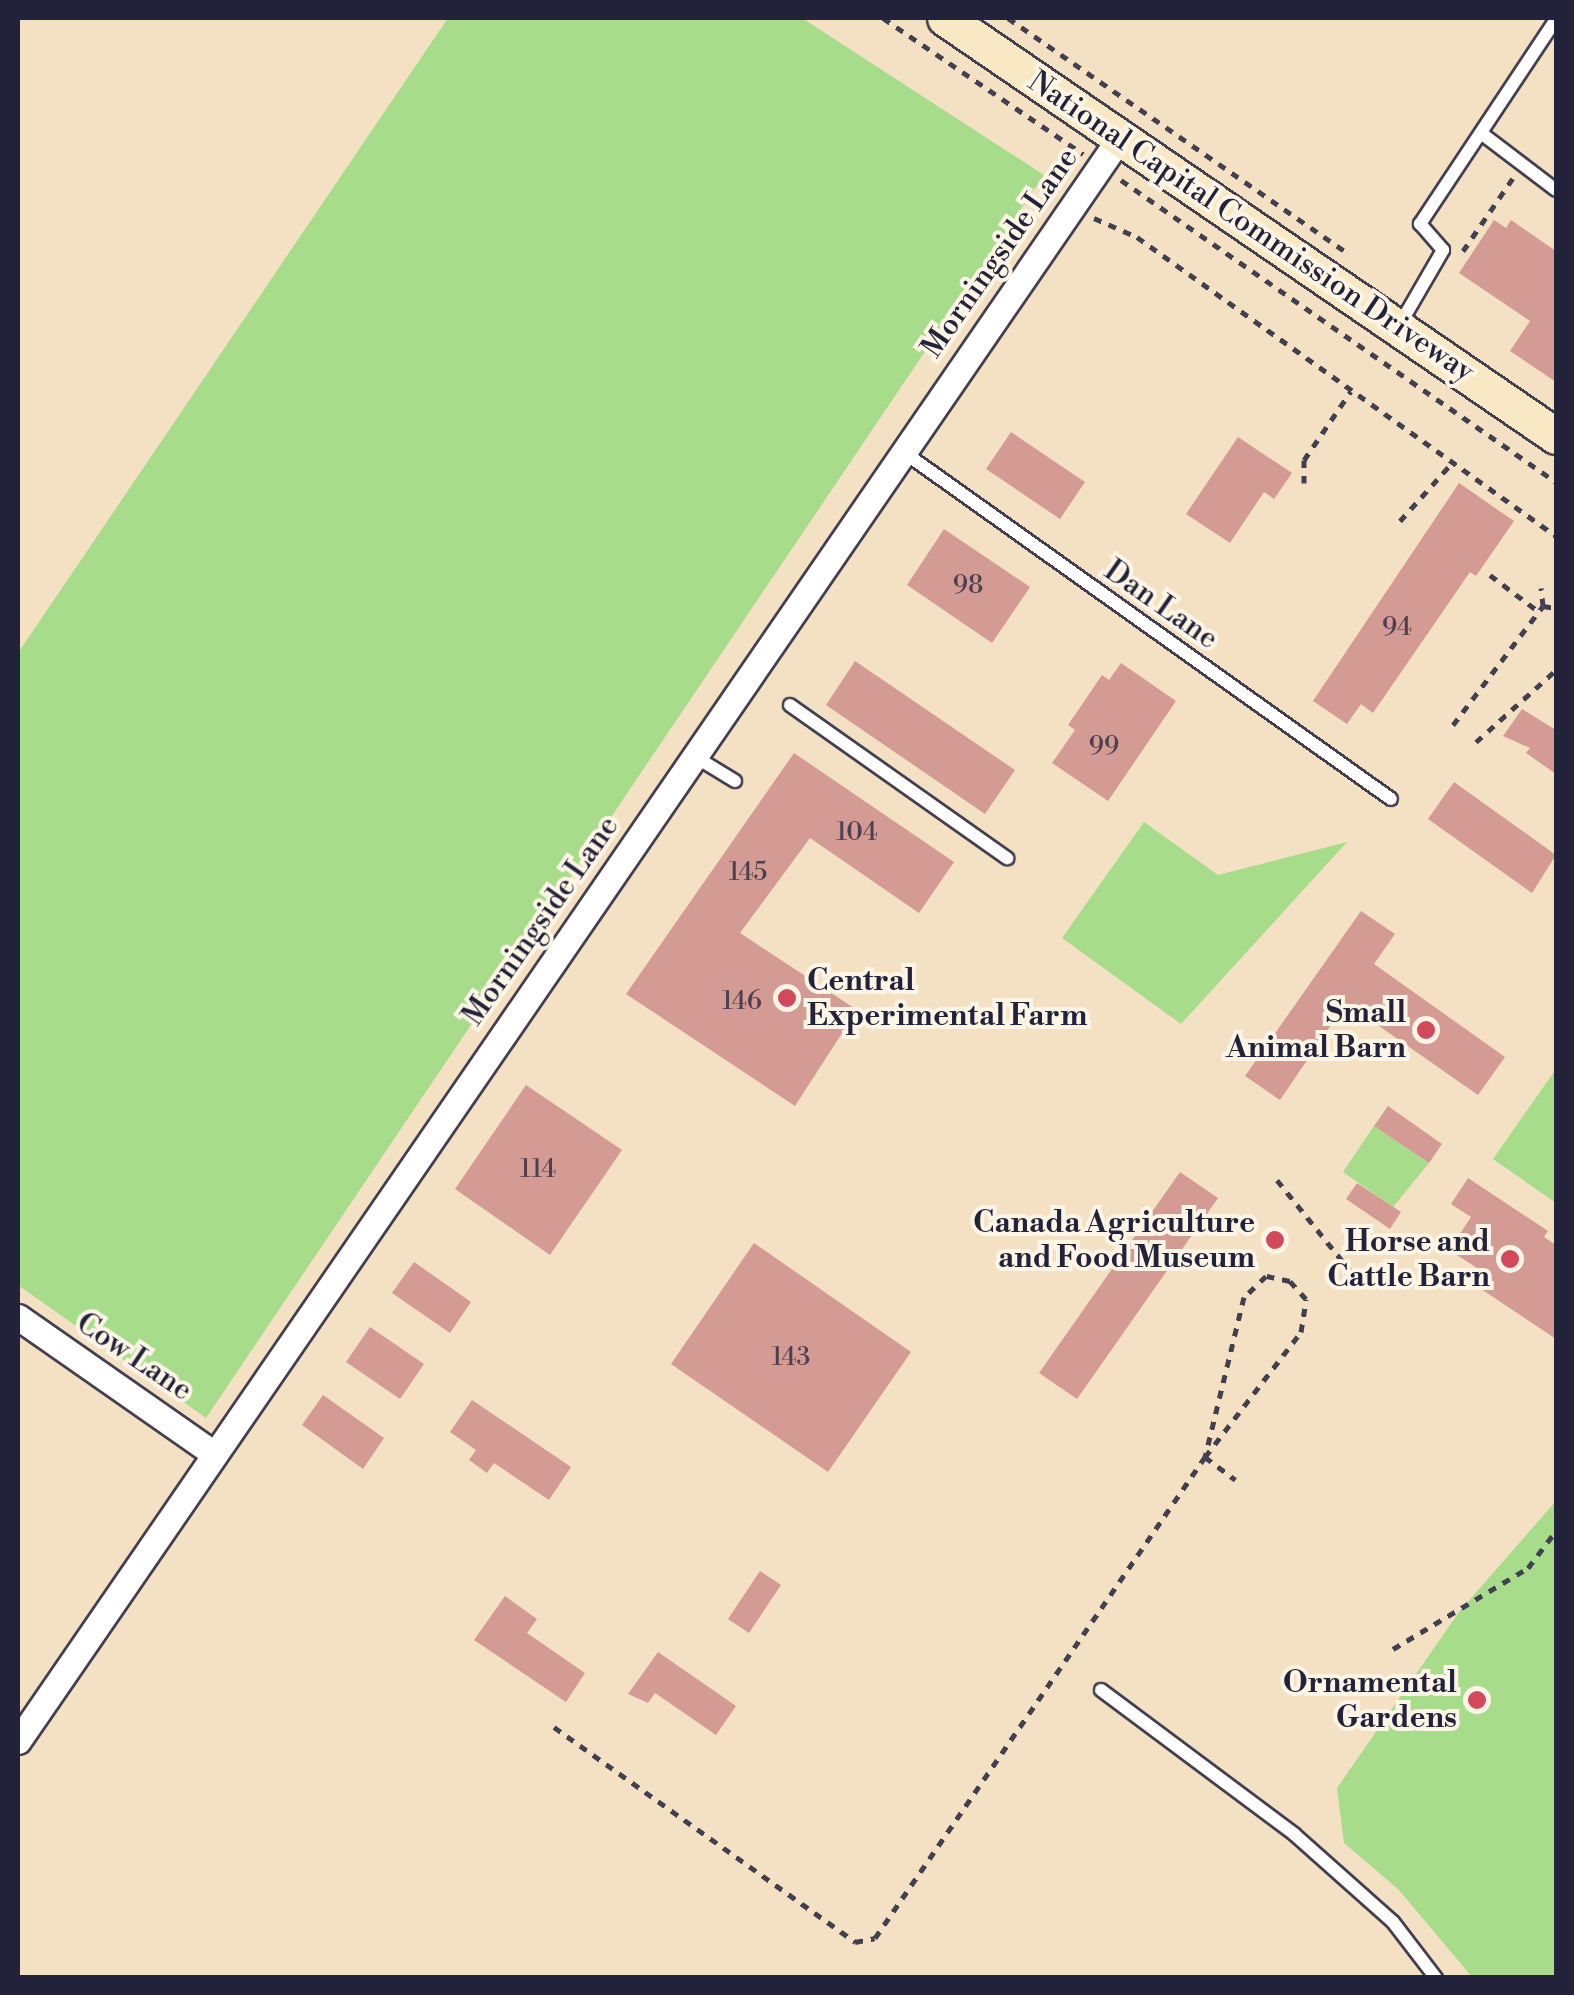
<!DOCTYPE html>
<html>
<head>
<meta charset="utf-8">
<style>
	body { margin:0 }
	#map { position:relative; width:1574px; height:1995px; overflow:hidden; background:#f4e1c4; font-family:"Libre Bodoni",serif }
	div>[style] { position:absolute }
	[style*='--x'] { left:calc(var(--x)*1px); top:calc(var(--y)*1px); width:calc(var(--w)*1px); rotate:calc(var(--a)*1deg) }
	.green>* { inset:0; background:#a7dc8b }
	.building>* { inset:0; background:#d39b94 }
	.path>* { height:5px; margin-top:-2.5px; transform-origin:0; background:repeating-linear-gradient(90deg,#423f50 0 8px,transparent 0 16px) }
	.roads { filter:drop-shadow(2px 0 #423f50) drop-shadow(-2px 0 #423f50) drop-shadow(0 2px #423f50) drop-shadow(0 -2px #423f50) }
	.lane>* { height:12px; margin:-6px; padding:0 6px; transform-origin:6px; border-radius:6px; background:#fff }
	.street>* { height:25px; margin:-12.5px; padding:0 12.5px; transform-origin:12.5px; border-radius:12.5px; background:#fff }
	.secondary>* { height:35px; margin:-17.5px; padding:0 17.5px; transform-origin:17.5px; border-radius:17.5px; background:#f8e8c3 }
	.dots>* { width:28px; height:28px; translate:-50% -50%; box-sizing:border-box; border:5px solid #fcf5e5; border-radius:50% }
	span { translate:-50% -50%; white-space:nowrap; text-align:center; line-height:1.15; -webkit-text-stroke:8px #fcf5e5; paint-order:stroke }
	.number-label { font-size:25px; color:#4e4051 }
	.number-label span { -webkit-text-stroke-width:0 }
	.street-label { font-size:30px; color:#22223b }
	.poi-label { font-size:30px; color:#22223b; font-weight:700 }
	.left { translate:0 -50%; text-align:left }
	.right { translate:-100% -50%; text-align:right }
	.frame { position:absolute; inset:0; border:20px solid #22223b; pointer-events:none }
</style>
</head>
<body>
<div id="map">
	<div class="green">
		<i style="clip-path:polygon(448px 18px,802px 18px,1044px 175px,206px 1418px,18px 1285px,18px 653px)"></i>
		<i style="clip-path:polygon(1144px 822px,1218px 875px,1347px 842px,1181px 1024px,1062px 938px)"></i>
		<i style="clip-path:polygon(1556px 1069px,1556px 1203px,1493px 1159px)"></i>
		<i style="clip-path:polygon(1374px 1126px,1429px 1163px,1393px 1207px,1343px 1172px)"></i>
		<i style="clip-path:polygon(1556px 1501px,1556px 1977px,1472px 1977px,1398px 1889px,1344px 1843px,1337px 1788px,1459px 1612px)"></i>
	</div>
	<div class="building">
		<i style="clip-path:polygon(1494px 220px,1506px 228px,1511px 220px,1556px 251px,1556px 382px,1510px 351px,1530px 321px,1459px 273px)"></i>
		<i style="clip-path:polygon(1011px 432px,1085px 482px,1060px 519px,986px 469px)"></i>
		<i style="clip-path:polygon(1238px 437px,1292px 473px,1274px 499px,1264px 492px,1230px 543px,1186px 514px)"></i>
		<i style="clip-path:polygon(1459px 483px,1514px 521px,1476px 576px,1470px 572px,1373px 713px,1361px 704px,1347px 724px,1313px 701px)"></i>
		<i style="clip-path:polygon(944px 529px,1030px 587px,992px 643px,907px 585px)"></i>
		<i style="clip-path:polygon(855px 661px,1015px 770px,985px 814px,826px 705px)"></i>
		<i style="clip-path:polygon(1121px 663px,1176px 701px,1108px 801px,1052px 763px,1075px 730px,1068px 725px,1102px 675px,1109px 680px)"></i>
		<i style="clip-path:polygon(1522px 709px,1556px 730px,1556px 774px,1526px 753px,1530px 748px,1503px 736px)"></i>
		<i style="clip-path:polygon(794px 753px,954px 862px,919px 913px,810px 838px,740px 933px,857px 1010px,795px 1106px,626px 994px)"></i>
		<i style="clip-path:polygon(1454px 782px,1556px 855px,1532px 893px,1428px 819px)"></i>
		<i style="clip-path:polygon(1361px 911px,1395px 934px,1374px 964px,1505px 1057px,1478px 1095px,1346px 1003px,1280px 1100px,1245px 1076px)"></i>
		<i style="clip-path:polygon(526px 1085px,622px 1150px,550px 1255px,455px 1189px)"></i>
		<i style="clip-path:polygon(1388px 1106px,1442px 1144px,1429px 1163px,1374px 1126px)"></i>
		<i style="clip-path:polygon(1180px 1172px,1218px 1198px,1077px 1399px,1039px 1373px)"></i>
		<i style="clip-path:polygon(1468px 1178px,1548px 1231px,1544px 1237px,1556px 1245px,1556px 1339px,1469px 1281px,1477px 1268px,1449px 1250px,1471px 1217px,1451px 1204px)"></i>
		<i style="clip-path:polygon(1357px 1183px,1401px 1212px,1390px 1229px,1346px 1199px)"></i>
		<i style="clip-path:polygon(754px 1243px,911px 1352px,828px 1472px,671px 1364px)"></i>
		<i style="clip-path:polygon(414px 1262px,471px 1302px,450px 1333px,392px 1293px)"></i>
		<i style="clip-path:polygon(370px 1327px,424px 1364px,400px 1399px,346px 1362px)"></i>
		<i style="clip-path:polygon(323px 1395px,384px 1438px,363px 1469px,302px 1425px)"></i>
		<i style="clip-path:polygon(472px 1400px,571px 1467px,549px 1500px,494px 1463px,487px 1473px,469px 1460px,476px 1450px,450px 1432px)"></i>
		<i style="clip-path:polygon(760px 1571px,781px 1585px,749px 1633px,728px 1619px)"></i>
		<i style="clip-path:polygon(505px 1596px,537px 1619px,527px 1633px,585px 1673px,566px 1702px,474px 1640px)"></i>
		<i style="clip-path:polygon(658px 1652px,736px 1706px,716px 1735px,655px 1693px,648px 1703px,628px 1694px)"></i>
	</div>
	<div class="path">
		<i style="--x:883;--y:18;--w:242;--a:34.2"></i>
		<i style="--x:1008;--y:18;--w:412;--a:34.7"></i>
		<i style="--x:1121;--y:180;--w:530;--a:34.77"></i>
		<i style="--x:1094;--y:218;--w:47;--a:23.8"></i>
		<i style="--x:1137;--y:237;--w:515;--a:35.51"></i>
		<i style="--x:1463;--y:251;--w:88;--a:-55.6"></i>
		<i style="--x:1304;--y:483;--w:23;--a:-90"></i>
		<i style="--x:1304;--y:460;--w:83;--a:-55.7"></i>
		<i style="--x:1400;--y:521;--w:78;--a:-48.1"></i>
		<i style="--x:1490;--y:575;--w:60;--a:36.9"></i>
		<i style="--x:1543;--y:606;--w:13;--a:9"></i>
		<i style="--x:1453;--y:725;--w:149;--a:-52.9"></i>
		<i style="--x:1543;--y:606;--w:18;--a:-96"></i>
		<i style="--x:1476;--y:742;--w:108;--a:-42"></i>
		<i style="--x:1277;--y:1180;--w:134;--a:51.1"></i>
		<i style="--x:1393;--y:1649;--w:157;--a:-31"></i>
		<i style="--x:1528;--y:1568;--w:46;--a:-52.9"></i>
		<i style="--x:554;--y:1727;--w:370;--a:35.5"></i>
		<i style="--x:855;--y:1942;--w:20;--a:-11"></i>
		<i style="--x:875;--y:1938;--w:583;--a:-55.55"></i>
		<i style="--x:1205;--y:1457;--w:158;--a:-52.5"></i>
		<i style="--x:1301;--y:1332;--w:33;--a:-81"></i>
		<i style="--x:1306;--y:1299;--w:24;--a:-132"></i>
		<i style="--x:1290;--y:1281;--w:25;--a:-168"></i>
		<i style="--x:1266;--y:1276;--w:30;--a:136"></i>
		<i style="--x:1244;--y:1297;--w:165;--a:103.7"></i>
		<i style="--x:1205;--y:1457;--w:38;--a:37"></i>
	</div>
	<div class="roads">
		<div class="lane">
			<i style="--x:1481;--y:133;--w:94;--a:37.2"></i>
			<i style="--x:1399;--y:326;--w:88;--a:-59.9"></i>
			<i style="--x:1443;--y:250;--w:35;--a:-131"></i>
			<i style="--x:1420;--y:224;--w:246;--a:-56.4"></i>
			<i style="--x:902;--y:451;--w:600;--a:35.44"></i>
			<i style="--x:790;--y:705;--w:266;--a:35.2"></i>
			<i style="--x:694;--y:756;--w:48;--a:31.4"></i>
			<i style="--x:1101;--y:1690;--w:241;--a:36.7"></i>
			<i style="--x:1294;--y:1834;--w:132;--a:41.6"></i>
			<i style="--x:1393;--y:1922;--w:71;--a:52.5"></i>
		</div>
		<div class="street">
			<i style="--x:18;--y:1317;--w:238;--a:34.9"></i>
			<i style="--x:18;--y:1741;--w:1944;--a:-55.5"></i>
		</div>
		<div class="secondary">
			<i style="--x:945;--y:18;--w:740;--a:34.38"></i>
		</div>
	</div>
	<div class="dots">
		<i style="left:787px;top:998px;background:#d1495b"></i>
		<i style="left:1426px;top:1030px;background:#d1495b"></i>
		<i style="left:1275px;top:1240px;background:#d1495b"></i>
		<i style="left:1510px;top:1259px;background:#d1495b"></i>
		<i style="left:1477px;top:1700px;background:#d1495b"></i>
	</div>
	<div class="number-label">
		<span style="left:968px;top:586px">98</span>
		<span style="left:1397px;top:628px">94</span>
		<span style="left:1104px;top:747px">99</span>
		<span style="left:857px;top:833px">104</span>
		<span style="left:748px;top:873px">145</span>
		<span style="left:742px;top:1002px">146</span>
		<span style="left:538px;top:1170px">114</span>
		<span style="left:791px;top:1358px">143</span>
	</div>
	<div class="street-label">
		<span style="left:1251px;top:227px;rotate:34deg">National Capital Commission Driveway</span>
		<span style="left:1000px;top:253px;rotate:-55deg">Morningside Lane</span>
		<span style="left:1161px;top:605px;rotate:35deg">Dan Lane</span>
		<span style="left:541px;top:921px;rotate:-55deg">Morningside Lane</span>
		<span style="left:134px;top:1357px;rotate:34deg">Cow Lane</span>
	</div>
	<div class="poi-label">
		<span class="left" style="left:807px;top:998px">Central<br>Experimental Farm</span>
		<span class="right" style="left:1406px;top:1030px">Small<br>Animal Barn</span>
		<span class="right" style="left:1255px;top:1240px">Canada Agriculture<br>and Food Museum</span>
		<span class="right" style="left:1490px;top:1259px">Horse and<br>Cattle Barn</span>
		<span class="right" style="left:1457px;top:1700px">Ornamental<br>Gardens</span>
	</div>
	<div class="frame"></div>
</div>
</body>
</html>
